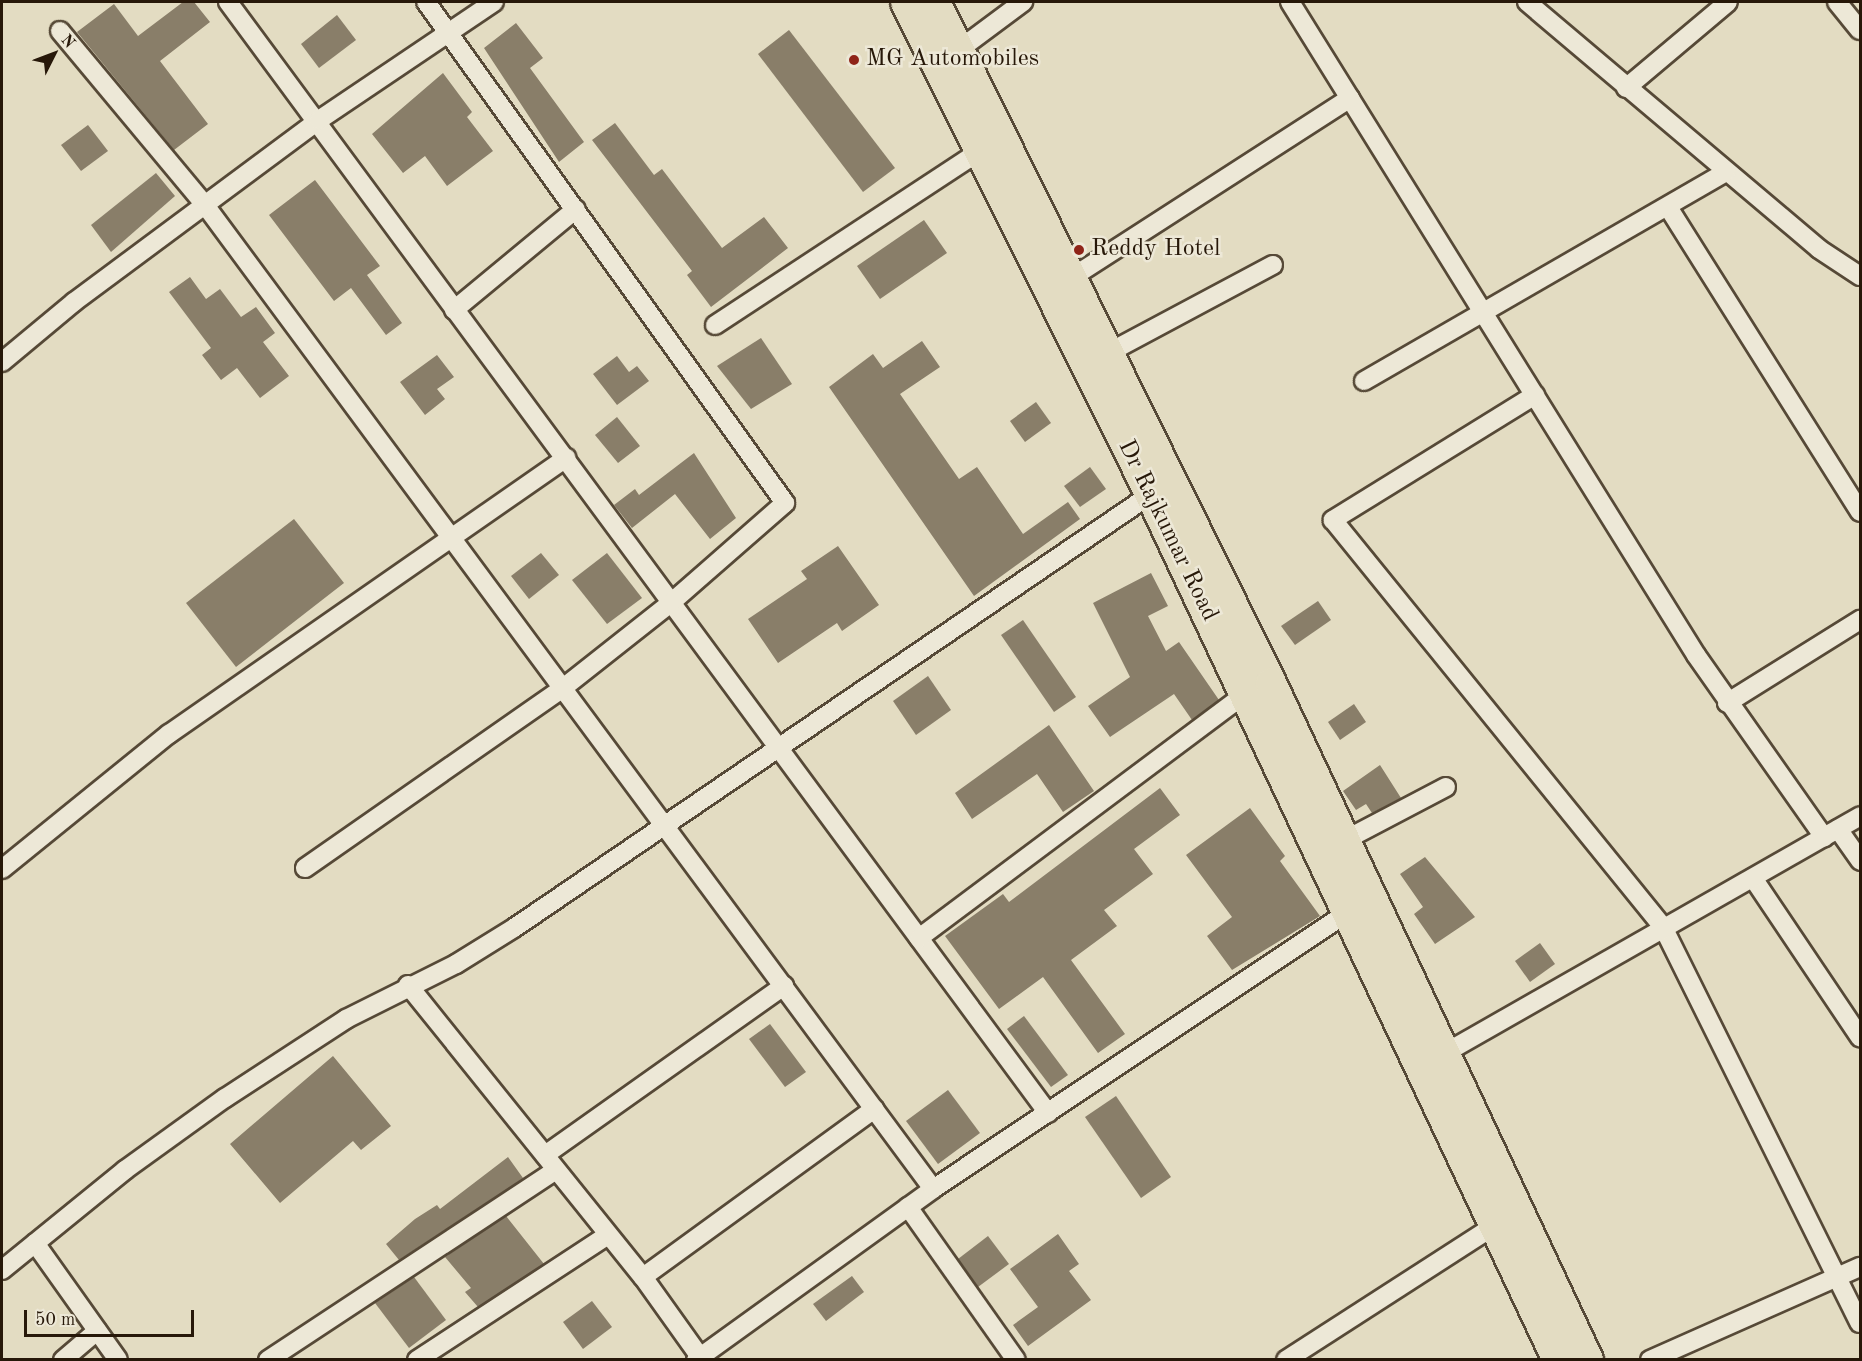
<!DOCTYPE html>
<html>
<head>
<meta charset="utf-8">
<style>
	body { margin:0 }
	#map { position:relative; width:1862px; height:1361px; overflow:hidden; background:#e3dcc2; font-family:"Old Standard TT",serif }
	div>[style] { position:absolute }
	[style*='--x'] { left:calc(var(--x)*1px); top:calc(var(--y)*1px); width:calc(var(--w)*1px); rotate:calc(var(--a)*1deg) }
	.building>* { inset:0; background:#897e69 }
	.roads { filter:drop-shadow(2px 0 #564937) drop-shadow(-2px 0 #564937) drop-shadow(0 2px #564937) drop-shadow(0 -2px #564937) }
	.minor>* { height:18px; margin:-9px; padding:0 9px; transform-origin:9px; border-radius:9px; background:#ede8d7 }
	.trunk>* { height:30px; margin:-15px; padding:0 15px; transform-origin:15px; border-radius:15px; background:#e3dcc2 }
	.dots>* { width:16px; height:16px; translate:-50% -50%; box-sizing:border-box; border:3px solid #ede8d7; border-radius:50% }
	span { translate:-50% -50%; white-space:nowrap; text-align:center; line-height:1.15; -webkit-text-stroke:5px #ede8d7; paint-order:stroke }
	.poi-label { font-size:24px; color:#271809 }
	.left { translate:0 -50%; text-align:left }
	.street-label { font-size:24px; color:#271809 }
	.frame { position:absolute; inset:0; border:3px solid #271809; pointer-events:none }
	.north { position:absolute; left:24px; top:24px; width:60px; height:60px; -webkit-text-stroke:4px #ede8d7; paint-order:stroke; rotate:48deg; font-size:16px; font-weight:700; line-height:24px; text-align:center; color:#271809 }
	.north::after { content:''; display:block; margin:auto; width:21px; height:27px; background:#271809; clip-path:polygon(50% 0,100% 100%,50% 72%,0 100%) }
	.scale { position:absolute; left:24px; top:1310px; width:170px; height:27px; box-sizing:border-box; border:3px solid #271809; border-top:0; padding-left:8px; font-size:18px; line-height:21px; white-space:nowrap; color:#271809; -webkit-text-stroke:4px #ede8d7; paint-order:stroke }
</style>
</head>
<body>
<div id="map">
	<div class="building">
		<i style="clip-path:polygon(183px 2px,194px 2px,210px 22px,160px 61px,208px 124px,174px 150px,77px 32px,114px 4px,138px 36px)"></i>
		<i style="clip-path:polygon(337px 15px,356px 40px,319px 68px,301px 44px)"></i>
		<i style="clip-path:polygon(516px 23px,543px 58px,530px 68px,584px 142px,559px 162px,484px 48px)"></i>
		<i style="clip-path:polygon(789px 30px,895px 168px,863px 192px,758px 54px)"></i>
		<i style="clip-path:polygon(443px 73px,472px 112px,467px 117px,493px 151px,447px 186px,425px 156px,403px 173px,372px 134px)"></i>
		<i style="clip-path:polygon(615px 123px,654px 175px,662px 169px,722px 248px,764px 217px,788px 248px,711px 307px,687px 275px,692px 271px,592px 140px)"></i>
		<i style="clip-path:polygon(88px 125px,108px 151px,81px 171px,61px 145px)"></i>
		<i style="clip-path:polygon(156px 173px,175px 196px,111px 252px,91px 225px)"></i>
		<i style="clip-path:polygon(315px 180px,380px 266px,367px 275px,402px 323px,386px 335px,351px 288px,334px 301px,269px 215px)"></i>
		<i style="clip-path:polygon(924px 220px,947px 253px,880px 299px,857px 266px)"></i>
		<i style="clip-path:polygon(190px 277px,206px 299px,220px 289px,241px 317px,256px 307px,275px 333px,263px 342px,289px 376px,260px 398px,237px 368px,221px 380px,202px 355px,211px 348px,169px 292px)"></i>
		<i style="clip-path:polygon(761px 338px,792px 384px,751px 409px,717px 366px)"></i>
		<i style="clip-path:polygon(922px 341px,940px 367px,900px 394px,959px 479px,977px 467px,1023px 534px,1068px 502px,1080px 519px,974px 596px,829px 387px,873px 354px,883px 368px)"></i>
		<i style="clip-path:polygon(437px 355px,454px 377px,437px 389px,445px 399px,425px 415px,400px 382px)"></i>
		<i style="clip-path:polygon(617px 356px,629px 372px,637px 366px,649px 381px,617px 405px,593px 374px)"></i>
		<i style="clip-path:polygon(1036px 402px,1051px 423px,1025px 442px,1010px 421px)"></i>
		<i style="clip-path:polygon(617px 417px,640px 446px,618px 463px,595px 435px)"></i>
		<i style="clip-path:polygon(694px 453px,736px 518px,710px 539px,675px 494px,632px 528px,614px 505px,635px 489px,639px 495px)"></i>
		<i style="clip-path:polygon(1090px 467px,1106px 489px,1080px 507px,1064px 486px)"></i>
		<i style="clip-path:polygon(294px 519px,344px 583px,236px 667px,186px 603px)"></i>
		<i style="clip-path:polygon(838px 546px,879px 605px,842px 631px,837px 623px,778px 663px,748px 619px,807px 579px,801px 571px)"></i>
		<i style="clip-path:polygon(541px 553px,559px 575px,529px 599px,511px 576px)"></i>
		<i style="clip-path:polygon(607px 553px,642px 598px,607px 624px,572px 580px)"></i>
		<i style="clip-path:polygon(1151px 573px,1168px 606px,1148px 616px,1166px 651px,1179px 642px,1219px 700px,1192px 720px,1174px 694px,1110px 737px,1088px 706px,1130px 677px,1093px 603px)"></i>
		<i style="clip-path:polygon(1318px 601px,1331px 620px,1295px 645px,1281px 626px)"></i>
		<i style="clip-path:polygon(1023px 620px,1076px 697px,1054px 712px,1001px 635px)"></i>
		<i style="clip-path:polygon(928px 676px,951px 710px,916px 735px,893px 701px)"></i>
		<i style="clip-path:polygon(1354px 704px,1366px 722px,1340px 740px,1328px 722px)"></i>
		<i style="clip-path:polygon(1049px 725px,1094px 791px,1063px 812px,1037px 774px,972px 819px,955px 793px)"></i>
		<i style="clip-path:polygon(1380px 765px,1401px 798px,1372px 813px,1366px 804px,1356px 810px,1343px 791px)"></i>
		<i style="clip-path:polygon(1160px 788px,1180px 815px,1134px 849px,1153px 874px,1104px 910px,1117px 926px,1071px 960px,1125px 1034px,1098px 1053px,1043px 977px,999px 1009px,945px 936px,1003px 894px,1009px 902px)"></i>
		<i style="clip-path:polygon(1250px 808px,1285px 856px,1280px 861px,1320px 916px,1232px 970px,1207px 936px,1232px 917px,1186px 855px)"></i>
		<i style="clip-path:polygon(1425px 857px,1475px 917px,1435px 944px,1414px 914px,1423px 907px,1400px 874px)"></i>
		<i style="clip-path:polygon(1540px 943px,1555px 964px,1530px 982px,1515px 961px)"></i>
		<i style="clip-path:polygon(1024px 1016px,1068px 1075px,1051px 1087px,1007px 1029px)"></i>
		<i style="clip-path:polygon(770px 1024px,806px 1072px,785px 1087px,749px 1039px)"></i>
		<i style="clip-path:polygon(333px 1056px,391px 1126px,361px 1150px,353px 1141px,280px 1203px,230px 1144px)"></i>
		<i style="clip-path:polygon(948px 1090px,980px 1133px,938px 1164px,906px 1121px)"></i>
		<i style="clip-path:polygon(1116px 1096px,1171px 1177px,1141px 1198px,1085px 1117px)"></i>
		<i style="clip-path:polygon(508px 1157px,523px 1178px,515px 1184px,399px 1260px,386px 1244px,415px 1219px,437px 1205px,440px 1209px)"></i>
		<i style="clip-path:polygon(506px 1216px,544px 1264px,478px 1307px,465px 1292px,471px 1288px,445px 1257px)"></i>
		<i style="clip-path:polygon(1058px 1234px,1079px 1264px,1069px 1271px,1091px 1300px,1028px 1346px,1013px 1325px,1038px 1307px,1010px 1269px)"></i>
		<i style="clip-path:polygon(988px 1236px,1009px 1264px,978px 1287px,958px 1259px)"></i>
		<i style="clip-path:polygon(852px 1276px,864px 1292px,826px 1321px,813px 1304px)"></i>
		<i style="clip-path:polygon(414px 1277px,446px 1320px,409px 1348px,375px 1303px)"></i>
		<i style="clip-path:polygon(592px 1301px,612px 1327px,583px 1349px,563px 1322px)"></i>
	</div>
	<div class="roads">
		<div class="minor">
			<i style="--x:228;--y:2;--w:1381;--a:53.57"></i>
			<i style="--x:1290;--y:2;--w:769;--a:58.13"></i>
			<i style="--x:1696;--y:655;--w:223;--a:54.9"></i>
			<i style="--x:1527;--y:2;--w:382;--a:40.2"></i>
			<i style="--x:1819;--y:249;--w:49;--a:33.4"></i>
			<i style="--x:1837;--y:2;--w:36;--a:51"></i>
			<i style="--x:60;--y:31;--w:226;--a:50.2"></i>
			<i style="--x:205;--y:205;--w:1224;--a:53.5"></i>
			<i style="--x:960;--y:49;--w:79;--a:-36.7"></i>
			<i style="--x:1626;--y:88;--w:133;--a:-40.1"></i>
			<i style="--x:1668;--y:207;--w:360;--a:57.8"></i>
			<i style="--x:1071;--y:278;--w:332;--a:-32.8"></i>
			<i style="--x:454;--y:310;--w:158;--a:-39.6"></i>
			<i style="--x:715;--y:325;--w:317;--a:-33.3"></i>
			<i style="--x:1108;--y:353;--w:187;--a:-28.1"></i>
			<i style="--x:2;--y:362;--w:94;--a:-39.8"></i>
			<i style="--x:74;--y:302;--w:305;--a:-36.6"></i>
			<i style="--x:319;--y:120;--w:211;--a:-34"></i>
			<i style="--x:1364;--y:381;--w:418;--a:-30"></i>
			<i style="--x:1535;--y:395;--w:238;--a:148.3"></i>
			<i style="--x:1333;--y:520;--w:524;--a:50.96"></i>
			<i style="--x:1663;--y:927;--w:442;--a:63.6"></i>
			<i style="--x:1727;--y:703;--w:157;--a:-32"></i>
			<i style="--x:1838;--y:829;--w:39;--a:55"></i>
			<i style="--x:1345;--y:840;--w:114;--a:-27.7"></i>
			<i style="--x:305;--y:868;--w:315;--a:-34.9"></i>
			<i style="--x:563;--y:688;--w:140;--a:-38.3"></i>
			<i style="--x:673;--y:601;--w:149;--a:-41.2"></i>
			<i style="--x:785;--y:503;--w:616;--a:-125.62"></i>
			<i style="--x:2;--y:869;--w:215;--a:-39"></i>
			<i style="--x:169;--y:734;--w:484;--a:-34.8"></i>
			<i style="--x:1753;--y:878;--w:192;--a:56.1"></i>
			<i style="--x:919;--y:938;--w:406;--a:-36.8"></i>
			<i style="--x:408;--y:985;--w:375;--a:51.2"></i>
			<i style="--x:643;--y:1277;--w:98;--a:54.5"></i>
			<i style="--x:1445;--y:1053;--w:478;--a:-29.7"></i>
			<i style="--x:545;--y:1155;--w:293;--a:-35.3"></i>
			<i style="--x:908;--y:1207;--w:187;--a:54.8"></i>
			<i style="--x:35;--y:1243;--w:143;--a:54.6"></i>
			<i style="--x:2;--y:1270;--w:159;--a:-39.1"></i>
			<i style="--x:125;--y:1170;--w:123;--a:-35.8"></i>
			<i style="--x:225;--y:1098;--w:145;--a:-33.1"></i>
			<i style="--x:346;--y:1019;--w:123;--a:-26.6"></i>
			<i style="--x:456;--y:964;--w:68;--a:-31.8"></i>
			<i style="--x:514;--y:928;--w:778;--a:-34.26"></i>
			<i style="--x:643;--y:1277;--w:286;--a:-36"></i>
			<i style="--x:63;--y:1360;--w:45;--a:-40.5"></i>
			<i style="--x:268;--y:1360;--w:345;--a:-33.4"></i>
			<i style="--x:417;--y:1360;--w:228;--a:-33.2"></i>
			<i style="--x:696;--y:1360;--w:292;--a:-35.8"></i>
			<i style="--x:933;--y:1189;--w:498;--a:-33.7"></i>
			<i style="--x:1286;--y:1360;--w:251;--a:-32.8"></i>
			<i style="--x:1650;--y:1360;--w:230;--a:-23.9"></i>
		</div>
		<div class="trunk">
			<i style="--x:906;--y:2;--w:548;--a:63.58"></i>
			<i style="--x:1150;--y:493;--w:958;--a:64.8"></i>
			<i style="--x:935;--y:2;--w:759;--a:63.74"></i>
			<i style="--x:1271;--y:683;--w:748;--a:64.91"></i>
		</div>
	</div>
	<div class="dots">
		<i style="left:854px;top:60px;background:#8f2418"></i>
		<i style="left:1079px;top:250px;background:#8f2418"></i>
	</div>
	<div class="poi-label">
		<span class="left" style="left:866px;top:60px">MG Automobiles</span>
		<span class="left" style="left:1091px;top:250px">Reddy Hotel</span>
	</div>
	<div class="street-label">
		<span style="left:1167px;top:531px;rotate:64deg">Dr Rajkumar Road</span>
	</div>
	<div class="frame"></div>
	<div class="north">N</div>
	<div class="scale">50 m</div>
</div>
</body>
</html>
